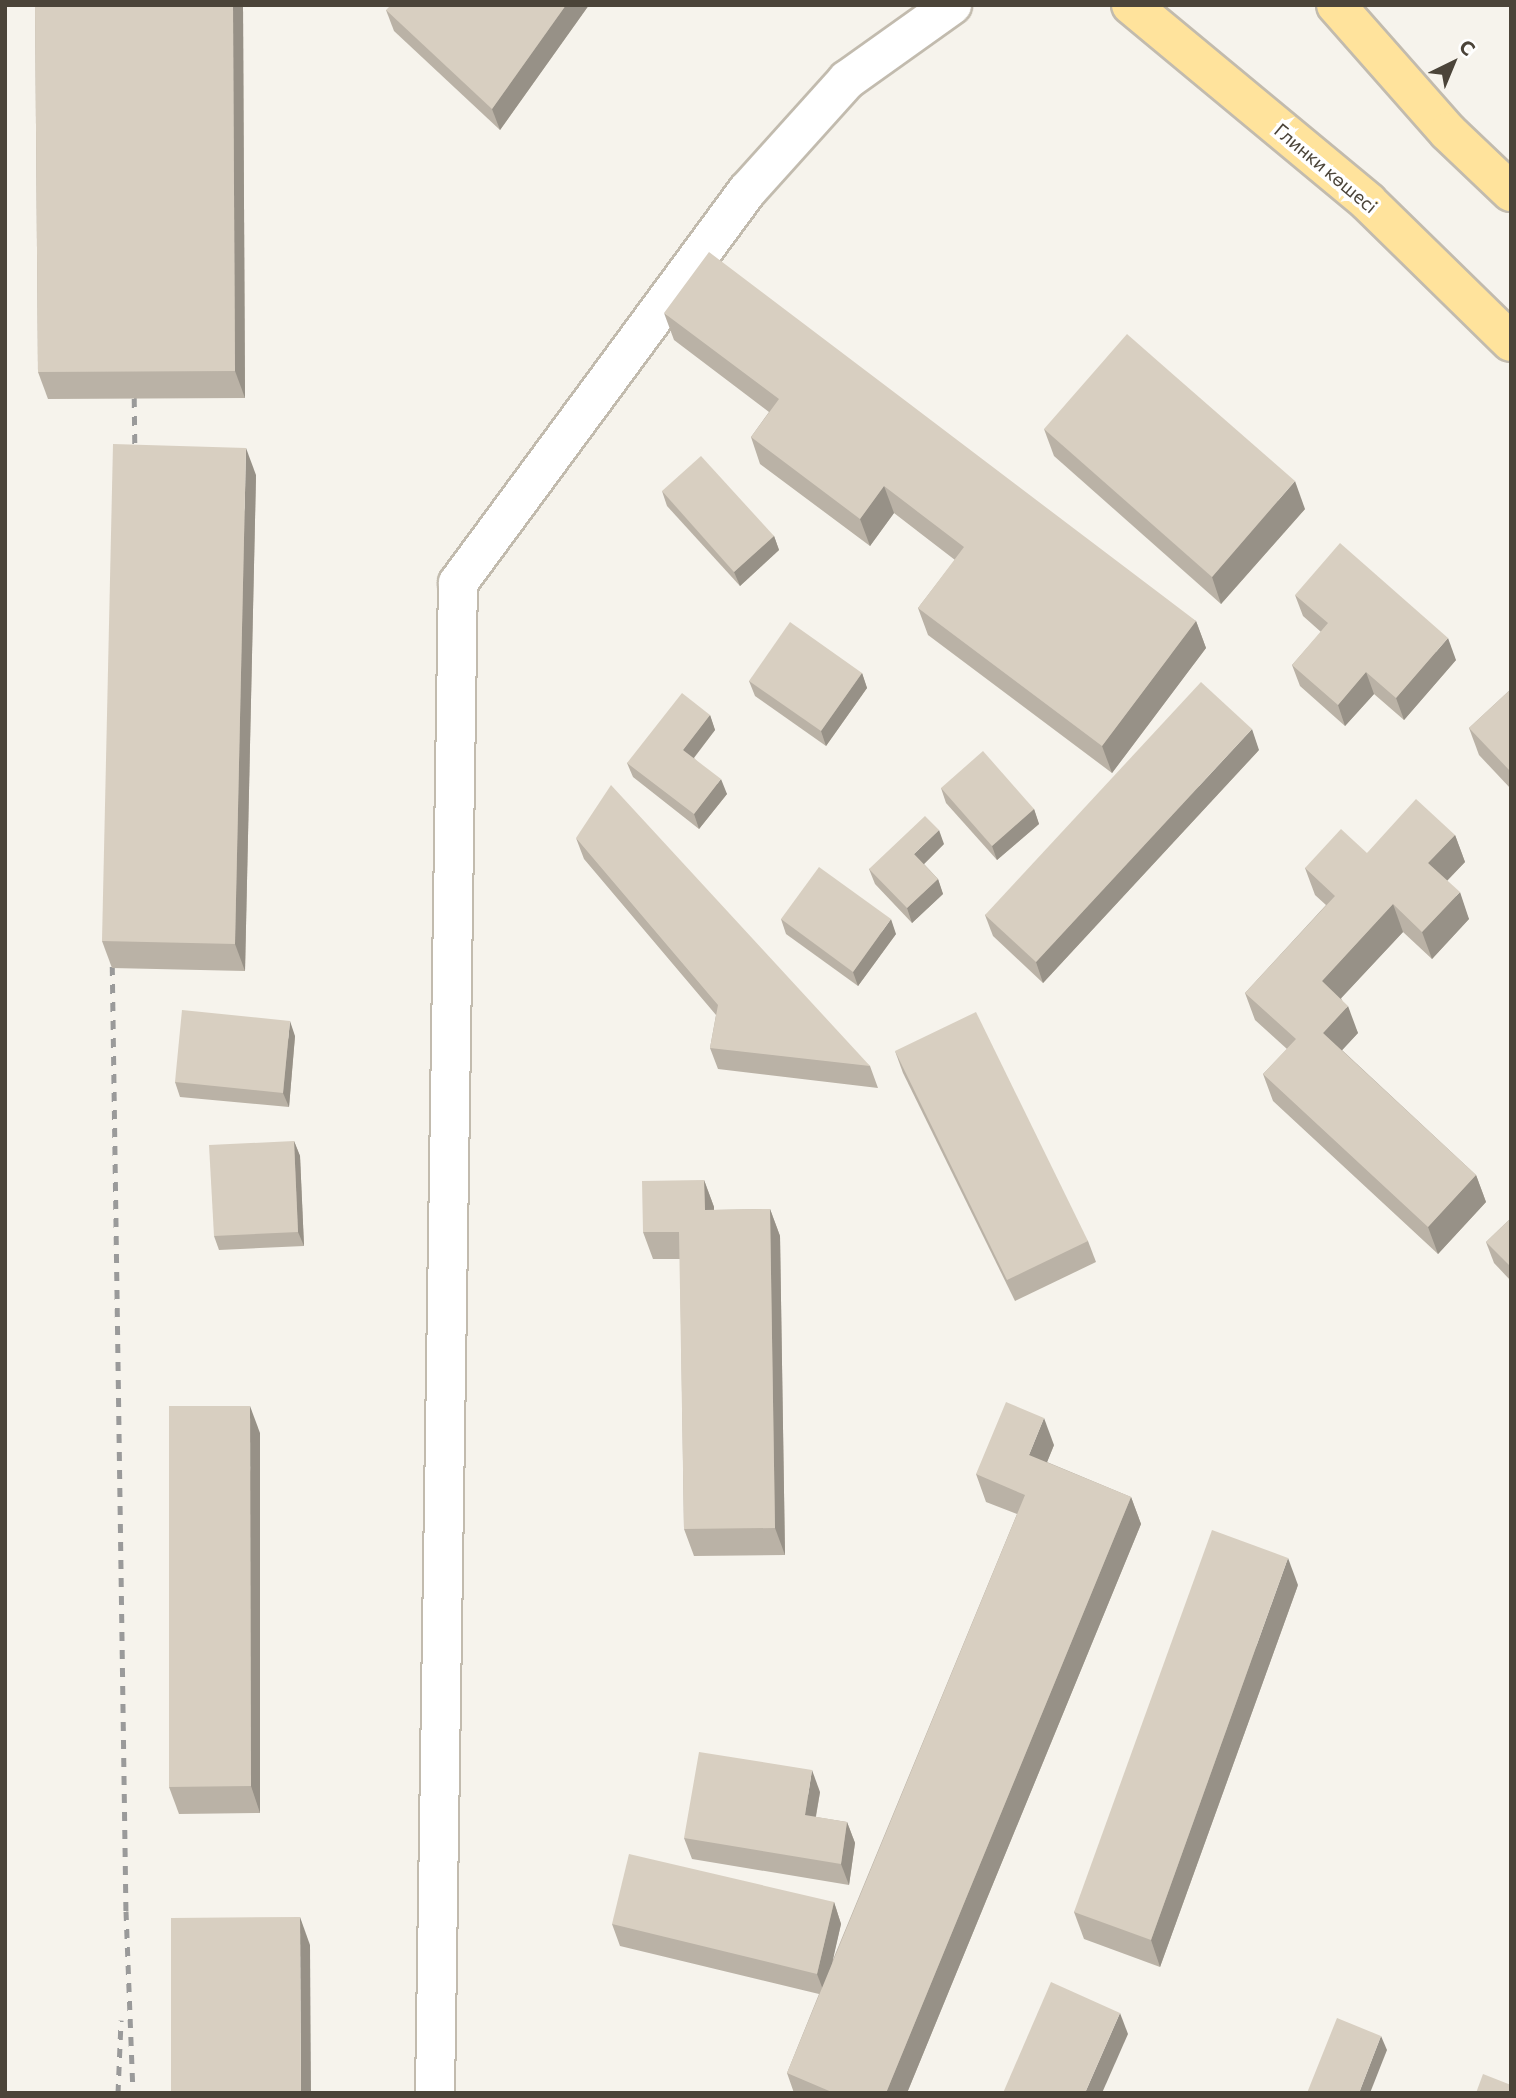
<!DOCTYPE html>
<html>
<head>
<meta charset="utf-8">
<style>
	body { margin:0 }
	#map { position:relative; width:1516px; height:2098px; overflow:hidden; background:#f6f3ec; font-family:Commissioner,sans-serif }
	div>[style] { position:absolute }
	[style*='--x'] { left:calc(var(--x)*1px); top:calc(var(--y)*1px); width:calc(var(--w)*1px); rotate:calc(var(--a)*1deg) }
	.roads { filter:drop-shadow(2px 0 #c2bbae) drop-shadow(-2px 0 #c2bbae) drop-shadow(0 2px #c2bbae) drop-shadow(0 -2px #c2bbae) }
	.minor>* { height:38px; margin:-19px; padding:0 19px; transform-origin:19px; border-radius:19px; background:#fff }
	.major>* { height:38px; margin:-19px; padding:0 19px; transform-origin:19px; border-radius:19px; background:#ffe39c }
	.rail>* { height:5px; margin-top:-2.5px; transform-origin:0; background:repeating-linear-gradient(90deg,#9a9a9a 0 9px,transparent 0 18px) }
	.wall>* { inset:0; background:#bab2a6 }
	.shaded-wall>* { inset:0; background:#979187 }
	.building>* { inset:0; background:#d8cfc1 }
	span { translate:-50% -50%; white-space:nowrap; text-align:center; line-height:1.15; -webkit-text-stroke:7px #fff; paint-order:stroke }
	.street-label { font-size:19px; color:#4b4439 }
	.frame { position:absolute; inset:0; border:7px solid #4b4439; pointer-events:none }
	.north { position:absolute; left:1418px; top:28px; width:70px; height:70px; -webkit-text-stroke:5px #fff; paint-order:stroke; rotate:43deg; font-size:19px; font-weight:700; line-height:28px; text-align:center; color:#4b4439 }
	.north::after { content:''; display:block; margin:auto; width:24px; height:32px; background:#4b4439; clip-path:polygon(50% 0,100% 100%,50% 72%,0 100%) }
</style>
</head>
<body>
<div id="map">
	<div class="roads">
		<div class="minor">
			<i style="--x:435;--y:2093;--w:1510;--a:-89.13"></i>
			<i style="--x:458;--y:583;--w:488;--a:-53.6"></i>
			<i style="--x:748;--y:190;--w:148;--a:-48"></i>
			<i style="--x:847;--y:80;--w:129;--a:-35.5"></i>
		</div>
		<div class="major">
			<i style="--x:1131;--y:5;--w:308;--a:39.7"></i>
			<i style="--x:1368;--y:202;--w:200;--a:44.4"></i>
			<i style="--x:1336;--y:5;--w:169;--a:48.6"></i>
			<i style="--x:1448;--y:132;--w:87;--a:43.6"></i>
		</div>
	</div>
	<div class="rail">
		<i style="--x:134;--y:380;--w:84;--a:89.3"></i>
		<i style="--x:112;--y:948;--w:963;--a:89.17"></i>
		<i style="--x:126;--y:1911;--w:182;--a:87.8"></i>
		<i style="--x:118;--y:2093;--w:73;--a:-87.6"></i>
	</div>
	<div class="wall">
		<i style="clip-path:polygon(35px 5px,243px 5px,245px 398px,48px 399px,38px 372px)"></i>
		<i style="clip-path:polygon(589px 5px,500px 130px,394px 31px,386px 10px)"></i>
		<i style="clip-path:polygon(664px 313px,1196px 621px,1206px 648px,1112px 773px,928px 635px,918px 608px,955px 560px,894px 513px,870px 546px,760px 464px,751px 437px,769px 412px,674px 340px)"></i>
		<i style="clip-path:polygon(1044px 429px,1305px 509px,1221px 604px,1054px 456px)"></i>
		<i style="clip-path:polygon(256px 475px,245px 971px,112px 968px,102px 941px)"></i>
		<i style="clip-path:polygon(662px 491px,774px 536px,779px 550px,740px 586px,667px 506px)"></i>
		<i style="clip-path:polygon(1295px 595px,1456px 660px,1404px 720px,1374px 694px,1345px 726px,1300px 686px,1292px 665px,1321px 632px,1303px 616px)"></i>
		<i style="clip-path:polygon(862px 673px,867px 688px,826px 746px,755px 696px,749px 681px)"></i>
		<i style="clip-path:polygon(1511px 689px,1511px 789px,1479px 755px,1469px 728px)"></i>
		<i style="clip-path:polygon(710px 715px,715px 730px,694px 758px,727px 794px,699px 829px,633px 777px,627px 763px)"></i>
		<i style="clip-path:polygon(1259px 750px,1043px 983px,993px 936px,985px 915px)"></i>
		<i style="clip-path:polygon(941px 788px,1034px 809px,1039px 824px,997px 860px,946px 803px)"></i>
		<i style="clip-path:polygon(1455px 835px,1465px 862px,1447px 881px,1469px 919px,1432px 959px,1403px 932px,1341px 998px,1358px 1033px,1342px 1050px,1476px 1175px,1486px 1202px,1438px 1254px,1273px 1101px,1263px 1074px,1287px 1049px,1255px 1020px,1245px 993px,1326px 905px,1315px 895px,1305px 868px,1367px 853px)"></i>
		<i style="clip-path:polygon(576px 838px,870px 1066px,878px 1088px,718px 1069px,710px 1048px,716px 1015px,584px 859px)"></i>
		<i style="clip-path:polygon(944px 844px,924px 864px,938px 879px,943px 894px,912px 923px,875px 884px,869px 869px)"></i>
		<i style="clip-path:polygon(781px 919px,896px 934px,858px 986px,786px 934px)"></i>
		<i style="clip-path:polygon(295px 1036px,289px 1107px,180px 1097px,175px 1082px)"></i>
		<i style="clip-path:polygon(895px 1051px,1088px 1241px,1096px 1262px,1015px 1301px,903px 1073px)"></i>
		<i style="clip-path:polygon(294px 1141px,300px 1156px,304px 1246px,219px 1250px,214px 1236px)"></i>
		<i style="clip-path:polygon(704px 1180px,714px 1207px,714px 1210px,770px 1209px,780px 1236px,785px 1555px,694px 1556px,684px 1529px,680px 1259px,653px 1259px,643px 1232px)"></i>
		<i style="clip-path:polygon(1511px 1218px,1511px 1281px,1494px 1263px,1486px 1242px)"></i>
		<i style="clip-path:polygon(260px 1433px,260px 1813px,179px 1814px,169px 1787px)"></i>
		<i style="clip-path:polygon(1054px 1445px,1047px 1462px,1131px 1497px,1141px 1524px,907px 2093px,794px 2093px,787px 2073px,819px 1994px,620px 1946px,612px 1924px,834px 1902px,841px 1924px,832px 1962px,1017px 1514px,986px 1502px,976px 1474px)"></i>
		<i style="clip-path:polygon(1298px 1585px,1160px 1967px,1084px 1939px,1074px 1912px)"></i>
		<i style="clip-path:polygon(820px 1792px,816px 1817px,847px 1822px,855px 1843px,849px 1885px,692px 1859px,684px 1838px)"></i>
	</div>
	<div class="shaded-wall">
		<i style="clip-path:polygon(233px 5px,243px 5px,245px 398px,235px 371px)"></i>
		<i style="clip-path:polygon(566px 5px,589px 5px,500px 130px,492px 109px)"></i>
		<i style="clip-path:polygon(246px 448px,256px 475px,245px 971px,235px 944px)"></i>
		<i style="clip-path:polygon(1295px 481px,1305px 509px,1221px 604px,1212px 577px)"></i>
		<i style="clip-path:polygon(884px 486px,894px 513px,870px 546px,860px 519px)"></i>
		<i style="clip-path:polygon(774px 536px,779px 550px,740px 586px,734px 572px)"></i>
		<i style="clip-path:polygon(1196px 621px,1206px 648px,1112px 773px,1102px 746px)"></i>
		<i style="clip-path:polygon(1448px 638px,1456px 660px,1404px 720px,1396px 698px)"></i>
		<i style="clip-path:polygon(1366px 672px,1374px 694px,1345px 726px,1338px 705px)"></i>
		<i style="clip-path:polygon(862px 673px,867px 688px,826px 746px,821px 731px)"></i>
		<i style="clip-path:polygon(710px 715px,715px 730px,689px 764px,683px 750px)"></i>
		<i style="clip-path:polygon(1252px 729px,1259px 750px,1043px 983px,1036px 962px)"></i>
		<i style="clip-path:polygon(721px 779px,727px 794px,699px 829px,694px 814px)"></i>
		<i style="clip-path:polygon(1034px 809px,1039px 824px,997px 860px,992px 846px)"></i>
		<i style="clip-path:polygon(939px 830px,944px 844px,919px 869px,914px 854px)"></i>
		<i style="clip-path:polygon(1455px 835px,1465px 862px,1438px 890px,1428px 863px)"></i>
		<i style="clip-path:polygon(938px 879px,943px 894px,912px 923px,907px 908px)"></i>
		<i style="clip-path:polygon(1460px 892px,1469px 919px,1432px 959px,1422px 932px)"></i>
		<i style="clip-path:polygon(1393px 904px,1403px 932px,1332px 1008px,1322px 981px)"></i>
		<i style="clip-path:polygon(891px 919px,896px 934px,858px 986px,853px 972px)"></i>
		<i style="clip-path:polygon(1348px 1006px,1358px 1033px,1333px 1060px,1323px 1033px)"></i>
		<i style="clip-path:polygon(290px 1021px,295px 1036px,289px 1107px,283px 1093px)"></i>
		<i style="clip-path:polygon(294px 1141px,300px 1156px,304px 1246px,298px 1232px)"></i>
		<i style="clip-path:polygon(1476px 1175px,1486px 1202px,1438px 1254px,1428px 1227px)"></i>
		<i style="clip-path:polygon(704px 1180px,714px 1207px,714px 1237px,705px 1210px)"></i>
		<i style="clip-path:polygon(770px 1209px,780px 1236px,785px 1555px,775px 1528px)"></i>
		<i style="clip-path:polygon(250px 1406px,260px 1433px,260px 1813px,251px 1786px)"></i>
		<i style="clip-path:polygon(1044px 1418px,1054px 1445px,1039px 1482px,1029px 1455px)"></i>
		<i style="clip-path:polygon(1131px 1497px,1141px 1524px,907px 2093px,886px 2093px)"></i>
		<i style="clip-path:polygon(1288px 1558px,1298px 1585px,1160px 1967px,1151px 1940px)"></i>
		<i style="clip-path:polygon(812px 1770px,820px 1792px,812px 1837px,805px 1815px)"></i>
		<i style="clip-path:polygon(847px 1822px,855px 1843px,849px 1885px,841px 1864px)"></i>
		<i style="clip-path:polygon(834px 1902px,841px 1924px,825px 1995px,817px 1974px)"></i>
		<i style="clip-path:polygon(300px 1917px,310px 1945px,311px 2093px,301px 2093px)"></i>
		<i style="clip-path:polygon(1120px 2013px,1128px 2034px,1102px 2093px,1085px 2093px)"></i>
		<i style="clip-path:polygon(1381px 2036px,1387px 2050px,1370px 2093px,1359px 2093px)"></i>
	</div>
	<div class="building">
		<i style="clip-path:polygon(35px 5px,233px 5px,235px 371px,38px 372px)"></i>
		<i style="clip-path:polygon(391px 5px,566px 5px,492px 109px,386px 10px)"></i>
		<i style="clip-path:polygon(709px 252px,1196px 621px,1102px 746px,918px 608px,964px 547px,884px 486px,860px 519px,751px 437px,779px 399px,664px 313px)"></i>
		<i style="clip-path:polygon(1127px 334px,1295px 481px,1212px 577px,1044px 429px)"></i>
		<i style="clip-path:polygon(113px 444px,246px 448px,235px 944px,102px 941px)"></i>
		<i style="clip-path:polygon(701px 456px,774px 536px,734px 572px,662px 491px)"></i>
		<i style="clip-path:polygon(1340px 543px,1448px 638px,1396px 698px,1366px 672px,1338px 705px,1292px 665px,1328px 623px,1295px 595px)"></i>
		<i style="clip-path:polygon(790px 622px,862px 673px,821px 731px,749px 681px)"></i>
		<i style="clip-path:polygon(1201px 682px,1252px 729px,1036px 962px,985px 915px)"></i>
		<i style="clip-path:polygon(1511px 689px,1511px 772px,1469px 728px)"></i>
		<i style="clip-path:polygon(682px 693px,710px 715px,683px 750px,721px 779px,694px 814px,627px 763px)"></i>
		<i style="clip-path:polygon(983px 751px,1034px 809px,992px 846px,941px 788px)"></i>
		<i style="clip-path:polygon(611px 785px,870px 1066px,710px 1048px,718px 1005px,576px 838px)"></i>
		<i style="clip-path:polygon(1416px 799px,1455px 835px,1428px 863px,1460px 892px,1422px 932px,1393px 904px,1322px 981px,1348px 1006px,1323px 1033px,1476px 1175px,1428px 1227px,1263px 1074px,1296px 1039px,1245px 993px,1335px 896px,1305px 868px,1341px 829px,1367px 853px)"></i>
		<i style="clip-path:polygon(925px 816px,939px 830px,914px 854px,938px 879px,907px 908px,869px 869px)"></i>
		<i style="clip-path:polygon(819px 867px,891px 919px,853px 972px,781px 919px)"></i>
		<i style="clip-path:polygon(182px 1010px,290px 1021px,283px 1093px,175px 1082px)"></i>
		<i style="clip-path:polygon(976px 1012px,1088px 1241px,1007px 1280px,895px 1051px)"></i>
		<i style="clip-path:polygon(294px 1141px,298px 1232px,214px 1236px,209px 1145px)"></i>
		<i style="clip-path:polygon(704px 1180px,705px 1210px,770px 1209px,775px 1528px,684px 1529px,679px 1232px,643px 1232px,642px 1181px)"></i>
		<i style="clip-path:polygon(1511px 1218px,1511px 1267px,1486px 1242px)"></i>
		<i style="clip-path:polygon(1006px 1402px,1044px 1418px,1029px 1455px,1131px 1497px,886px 2093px,834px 2093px,787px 2073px,1025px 1495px,976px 1474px)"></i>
		<i style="clip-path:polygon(169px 1406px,250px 1406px,251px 1786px,169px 1787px)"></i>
		<i style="clip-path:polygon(1212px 1530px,1288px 1558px,1151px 1940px,1074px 1912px)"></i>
		<i style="clip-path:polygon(699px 1752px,812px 1770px,805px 1815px,847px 1822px,841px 1864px,684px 1838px)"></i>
		<i style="clip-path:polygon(629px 1854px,834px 1902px,817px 1974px,612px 1924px)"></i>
		<i style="clip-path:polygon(300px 1917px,301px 2093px,171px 2093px,171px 1918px)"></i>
		<i style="clip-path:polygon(1051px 1982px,1120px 2013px,1085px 2093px,1003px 2093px)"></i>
		<i style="clip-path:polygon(1337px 2018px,1381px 2036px,1359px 2093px,1307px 2093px)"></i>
		<i style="clip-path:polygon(1483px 2074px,1511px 2085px,1511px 2093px,1476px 2093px)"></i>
	</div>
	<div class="street-label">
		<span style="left:1326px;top:168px;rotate:40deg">Глинки көшесі</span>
	</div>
	<div class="frame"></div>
	<div class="north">С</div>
</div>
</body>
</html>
